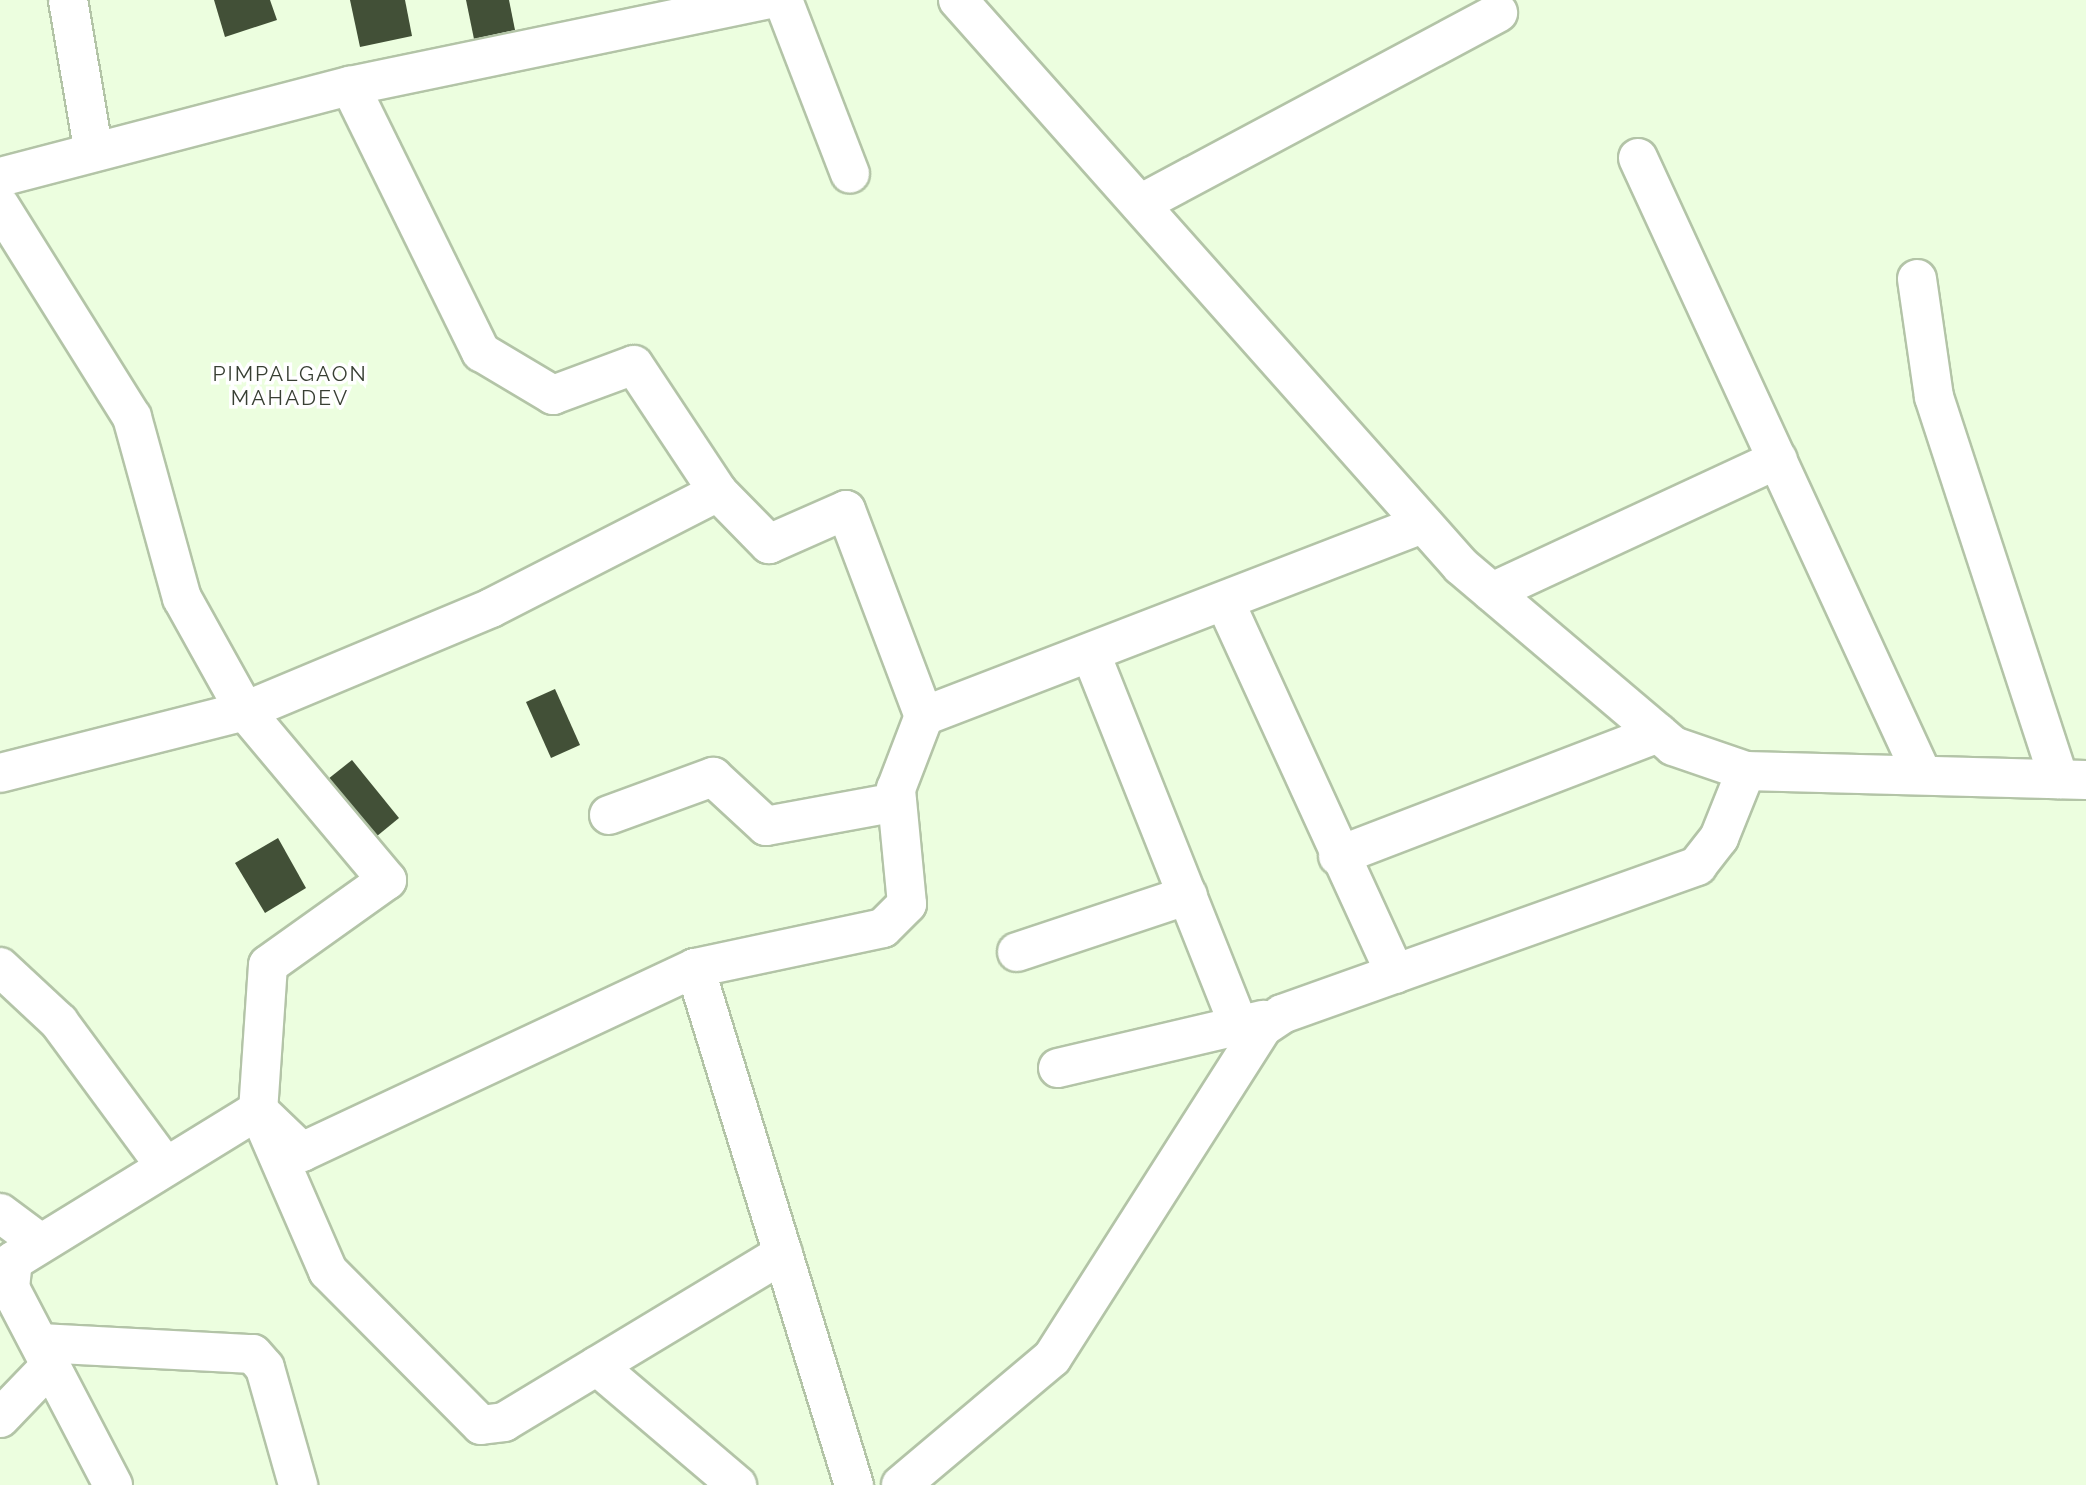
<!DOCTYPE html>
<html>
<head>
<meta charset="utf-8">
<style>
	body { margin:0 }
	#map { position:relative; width:2086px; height:1485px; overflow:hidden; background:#ecfedf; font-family:Raleway,sans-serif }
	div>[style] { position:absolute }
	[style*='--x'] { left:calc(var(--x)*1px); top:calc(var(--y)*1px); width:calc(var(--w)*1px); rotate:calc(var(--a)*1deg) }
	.building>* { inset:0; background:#425037 }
	.roads { filter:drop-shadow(2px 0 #b3c4a7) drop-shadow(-2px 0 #b3c4a7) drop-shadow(0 2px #b3c4a7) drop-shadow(0 -2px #b3c4a7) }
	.street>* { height:38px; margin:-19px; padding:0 19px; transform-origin:19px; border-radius:19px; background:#fff }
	span { translate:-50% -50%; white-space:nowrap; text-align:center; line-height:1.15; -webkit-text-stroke:7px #fff; paint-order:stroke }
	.quarter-label { font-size:21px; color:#383f33; letter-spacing:2px }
</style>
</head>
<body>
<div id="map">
	<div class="building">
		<i style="clip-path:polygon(214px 0,270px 0,277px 20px,225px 37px)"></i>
		<i style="clip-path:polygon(350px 0,405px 0,412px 36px,360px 47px)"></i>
		<i style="clip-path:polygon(466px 0,509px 0,515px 30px,474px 39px)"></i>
		<i style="clip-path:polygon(555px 689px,580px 745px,551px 758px,526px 702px)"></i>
		<i style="clip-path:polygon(352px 760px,399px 818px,371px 841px,323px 783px)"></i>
		<i style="clip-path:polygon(278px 838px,306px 888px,265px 913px,235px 863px)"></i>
	</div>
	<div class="roads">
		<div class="street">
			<i style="--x:68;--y:0;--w:150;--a:80.4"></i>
			<i style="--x:783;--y:0;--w:186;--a:68.9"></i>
			<i style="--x:958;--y:0;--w:757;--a:48.37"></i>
			<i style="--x:1461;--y:566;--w:278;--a:40.3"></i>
			<i style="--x:1673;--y:746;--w:77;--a:18.9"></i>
			<i style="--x:1746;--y:771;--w:340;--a:1.5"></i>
			<i style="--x:350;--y:86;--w:297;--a:63.8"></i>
			<i style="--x:481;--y:352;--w:84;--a:30.8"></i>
			<i style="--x:553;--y:395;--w:86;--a:-20.3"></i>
			<i style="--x:634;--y:365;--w:152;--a:56.5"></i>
			<i style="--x:1638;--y:158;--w:676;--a:65.25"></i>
			<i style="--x:0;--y:177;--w:362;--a:-14.6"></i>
			<i style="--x:350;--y:86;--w:426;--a:-11.7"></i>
			<i style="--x:1140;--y:204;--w:406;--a:-28.1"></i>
			<i style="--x:0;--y:206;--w:249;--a:58"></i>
			<i style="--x:132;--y:417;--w:188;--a:74.6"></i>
			<i style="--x:182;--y:598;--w:129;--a:60.9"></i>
			<i style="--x:245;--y:711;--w:267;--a:-22.7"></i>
			<i style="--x:491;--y:608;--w:255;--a:-27.1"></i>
			<i style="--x:718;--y:492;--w:73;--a:45.6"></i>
			<i style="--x:769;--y:544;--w:84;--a:-23.8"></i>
			<i style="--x:846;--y:510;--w:220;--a:69.3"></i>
			<i style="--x:924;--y:716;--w:534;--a:-21.08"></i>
			<i style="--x:1917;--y:279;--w:119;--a:81.8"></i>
			<i style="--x:1934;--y:397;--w:402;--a:71.9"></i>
			<i style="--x:1492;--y:592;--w:315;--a:-24.9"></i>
			<i style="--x:1225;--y:602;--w:409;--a:65.4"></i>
			<i style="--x:1091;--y:654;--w:399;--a:68.3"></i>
			<i style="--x:0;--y:773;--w:253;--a:-14.2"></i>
			<i style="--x:245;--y:711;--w:221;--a:50"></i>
			<i style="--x:387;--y:880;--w:146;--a:144.5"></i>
			<i style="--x:268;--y:965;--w:145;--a:93.9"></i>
			<i style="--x:258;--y:1110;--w:61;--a:43.7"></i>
			<i style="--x:302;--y:1152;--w:434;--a:-25.1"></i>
			<i style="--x:695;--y:968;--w:192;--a:-12"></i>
			<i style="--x:883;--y:928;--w:34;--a:-45"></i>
			<i style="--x:907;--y:904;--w:116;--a:-95.5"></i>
			<i style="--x:896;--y:789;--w:78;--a:-69"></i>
			<i style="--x:609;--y:815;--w:111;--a:-20.1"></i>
			<i style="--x:713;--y:777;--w:72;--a:42.8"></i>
			<i style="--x:766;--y:826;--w:133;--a:-10.4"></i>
			<i style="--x:1338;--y:856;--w:343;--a:-21"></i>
			<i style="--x:1017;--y:952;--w:180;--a:-18.4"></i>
			<i style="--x:0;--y:967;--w:81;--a:43"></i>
			<i style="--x:59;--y:1022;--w:179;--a:53.6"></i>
			<i style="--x:695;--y:968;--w:541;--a:72.91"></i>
			<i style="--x:1058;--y:1068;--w:211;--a:-13.2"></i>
			<i style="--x:0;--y:1213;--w:49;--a:36.6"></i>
			<i style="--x:40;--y:1343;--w:213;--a:3"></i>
			<i style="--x:253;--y:1354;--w:18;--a:49"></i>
			<i style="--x:265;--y:1368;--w:122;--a:74.2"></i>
			<i style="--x:597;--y:1366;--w:184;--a:40.4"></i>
			<i style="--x:0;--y:1418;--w:74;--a:-46.1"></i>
			<i style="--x:113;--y:1485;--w:222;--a:-117.6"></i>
			<i style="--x:10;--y:1288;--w:27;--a:-84"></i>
			<i style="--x:13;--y:1261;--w:288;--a:-31.6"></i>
			<i style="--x:258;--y:1110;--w:176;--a:66.5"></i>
			<i style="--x:328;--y:1271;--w:217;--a:45.2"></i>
			<i style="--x:481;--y:1425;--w:23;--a:-7"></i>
			<i style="--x:504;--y:1422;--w:326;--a:-31.1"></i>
			<i style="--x:901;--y:1485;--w:197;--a:-40.1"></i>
			<i style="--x:1052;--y:1358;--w:393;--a:-57.5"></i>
			<i style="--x:1263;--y:1027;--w:23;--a:-34"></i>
			<i style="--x:1282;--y:1014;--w:441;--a:-19.6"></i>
			<i style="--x:1697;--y:866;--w:36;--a:-52"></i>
			<i style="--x:1719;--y:838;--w:72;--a:-68.1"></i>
		</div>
	</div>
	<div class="quarter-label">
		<span style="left:290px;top:386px">PIMPALGAON<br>MAHADEV</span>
	</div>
</div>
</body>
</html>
